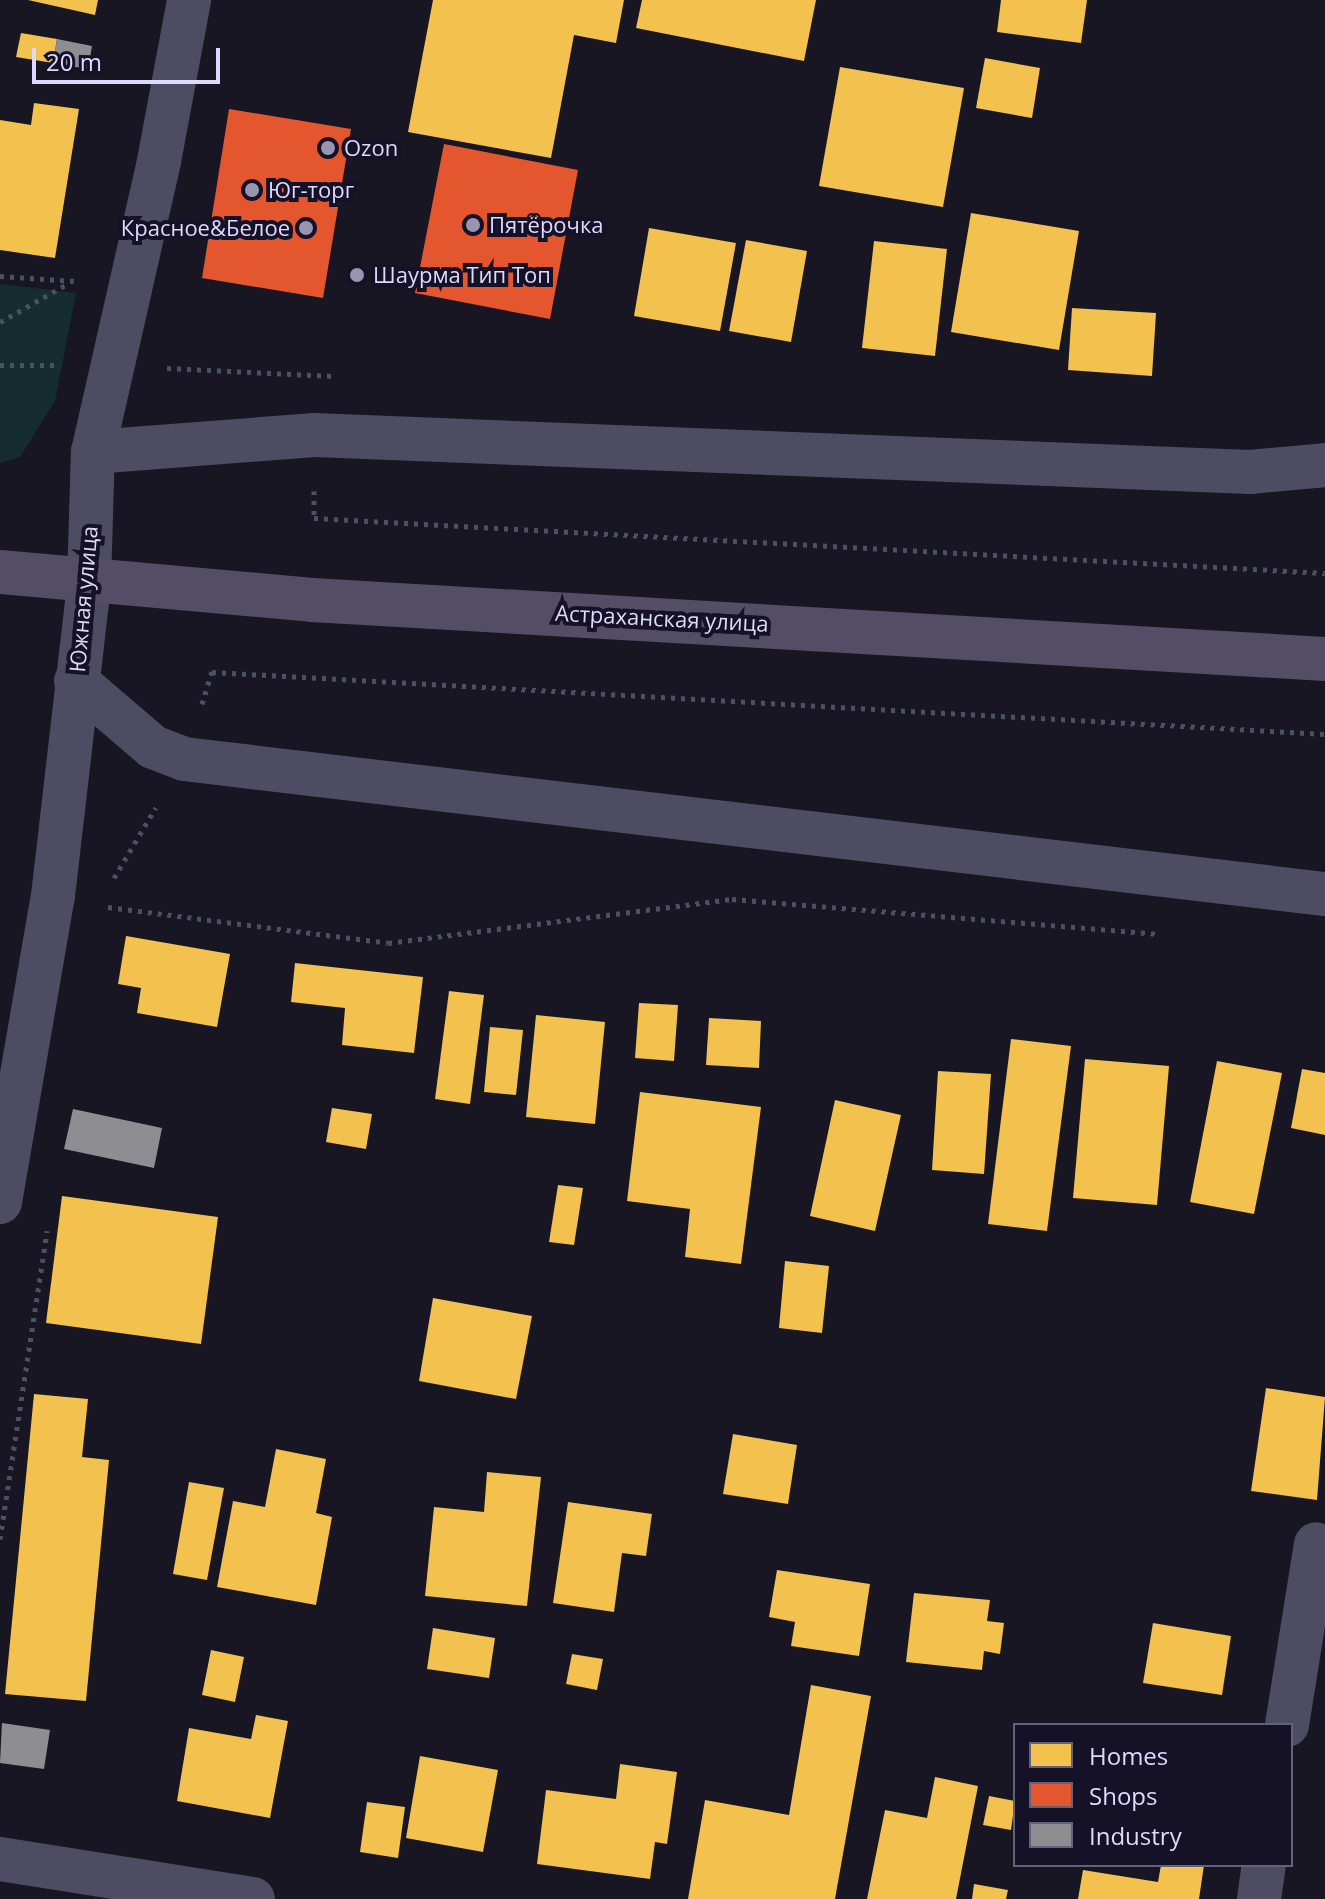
<!DOCTYPE html>
<html>
<head>
<meta charset="utf-8">
<style>
	body { margin:0 }
	#map { position:relative; width:1325px; height:1899px; overflow:hidden; background:#181622; font-family:"Open Sans",sans-serif }
	div>[style] { position:absolute }
	[style*='--x'] { left:calc(var(--x)*1px); top:calc(var(--y)*1px); width:calc(var(--w)*1px); rotate:calc(var(--a)*1deg) }
	.green>* { inset:0; background:#152d2e }
	.homes>* { inset:0; background:#f2c14e }
	.shops>* { inset:0; background:#e4572e }
	.industry>* { inset:0; background:#8d8d92 }
	.path>* { height:5px; margin-top:-2.5px; transform-origin:0; background:repeating-linear-gradient(90deg,#485260 0 4px,transparent 0 10px) }
	.minor>* { height:44px; margin:-22px; padding:0 22px; transform-origin:22px; border-radius:22px; background:#4d4c62 }
	.major>* { height:44px; margin:-22px; padding:0 22px; transform-origin:22px; border-radius:22px; background:#554d66 }
	.dots>* { width:22px; height:22px; translate:-50% -50%; box-sizing:border-box; border:4px solid #151127; border-radius:50% }
	span { translate:-50% -50%; white-space:nowrap; text-align:center; line-height:1.15; -webkit-text-stroke:8px #151127; paint-order:stroke }
	.poi-label { font-size:22px; color:#ded9fd }
	.left { translate:0 -50%; text-align:left }
	.right { translate:-100% -50%; text-align:right }
	.street-label { font-size:22px; color:#ded9fd }
	.legend { position:absolute; left:1013px; top:1723px; width:280px; height:144px; box-sizing:border-box; background:#151127; border:2px solid #65617d; margin:0; padding:10px 14px; list-style:none; font-size:24px; color:#ded9fd }
	.legend li { display:flex; align-items:center; gap:16px; height:40px }
	.legend b { width:40px; border:2px solid #65617d }
	.scale { position:absolute; left:32px; top:48px; width:188px; height:36px; box-sizing:border-box; border:4px solid #ded9fd; border-top:0; padding-left:10px; font-size:24px; line-height:28px; white-space:nowrap; color:#ded9fd; -webkit-text-stroke:6px #151127; paint-order:stroke }
</style>
</head>
<body>
<div id="map">
	<div class="green">
		<i style="clip-path:polygon(0 284px,76px 293px,55px 401px,20px 457px,0 463px)"></i>
	</div>
	<div class="homes">
		<i style="clip-path:polygon(28px 0,98px 0,95px 15px)"></i>
		<i style="clip-path:polygon(433px 0,624px 0,616px 43px,574px 35px,551px 158px,408px 132px)"></i>
		<i style="clip-path:polygon(642px 0,816px 0,804px 61px,636px 28px)"></i>
		<i style="clip-path:polygon(1001px 0,1087px 0,1081px 43px,997px 32px)"></i>
		<i style="clip-path:polygon(21px 33px,57px 39px,53px 63px,16px 57px)"></i>
		<i style="clip-path:polygon(985px 58px,1040px 68px,1032px 118px,976px 108px)"></i>
		<i style="clip-path:polygon(840px 67px,964px 88px,943px 207px,819px 186px)"></i>
		<i style="clip-path:polygon(34px 103px,79px 109px,55px 258px,0 250px,0 120px,31px 125px)"></i>
		<i style="clip-path:polygon(971px 213px,1079px 231px,1059px 350px,951px 332px)"></i>
		<i style="clip-path:polygon(649px 228px,736px 243px,720px 331px,634px 316px)"></i>
		<i style="clip-path:polygon(746px 240px,807px 251px,791px 342px,729px 331px)"></i>
		<i style="clip-path:polygon(874px 241px,947px 249px,935px 356px,862px 348px)"></i>
		<i style="clip-path:polygon(1072px 308px,1156px 313px,1152px 376px,1068px 370px)"></i>
		<i style="clip-path:polygon(126px 936px,230px 954px,217px 1027px,137px 1013px,141px 988px,118px 984px)"></i>
		<i style="clip-path:polygon(295px 963px,423px 977px,414px 1053px,342px 1045px,345px 1008px,291px 1002px)"></i>
		<i style="clip-path:polygon(449px 991px,484px 995px,470px 1104px,435px 1099px)"></i>
		<i style="clip-path:polygon(639px 1003px,678px 1005px,674px 1061px,635px 1058px)"></i>
		<i style="clip-path:polygon(536px 1015px,605px 1022px,595px 1124px,526px 1117px)"></i>
		<i style="clip-path:polygon(709px 1018px,761px 1021px,759px 1068px,706px 1065px)"></i>
		<i style="clip-path:polygon(490px 1027px,523px 1030px,516px 1095px,484px 1092px)"></i>
		<i style="clip-path:polygon(1011px 1039px,1071px 1046px,1047px 1231px,988px 1224px)"></i>
		<i style="clip-path:polygon(1085px 1059px,1169px 1066px,1157px 1205px,1073px 1198px)"></i>
		<i style="clip-path:polygon(1217px 1061px,1282px 1073px,1254px 1214px,1190px 1202px)"></i>
		<i style="clip-path:polygon(1302px 1069px,1325px 1073px,1325px 1135px,1291px 1128px)"></i>
		<i style="clip-path:polygon(938px 1071px,991px 1074px,984px 1174px,932px 1170px)"></i>
		<i style="clip-path:polygon(640px 1092px,761px 1107px,741px 1264px,685px 1257px,690px 1209px,627px 1201px)"></i>
		<i style="clip-path:polygon(835px 1100px,901px 1115px,875px 1231px,810px 1216px)"></i>
		<i style="clip-path:polygon(332px 1108px,372px 1114px,366px 1149px,326px 1142px)"></i>
		<i style="clip-path:polygon(558px 1185px,583px 1188px,574px 1245px,549px 1242px)"></i>
		<i style="clip-path:polygon(62px 1196px,218px 1217px,201px 1344px,46px 1323px)"></i>
		<i style="clip-path:polygon(785px 1261px,829px 1266px,822px 1333px,779px 1328px)"></i>
		<i style="clip-path:polygon(433px 1298px,532px 1316px,516px 1399px,419px 1381px)"></i>
		<i style="clip-path:polygon(1266px 1388px,1325px 1397px,1317px 1500px,1251px 1491px)"></i>
		<i style="clip-path:polygon(34px 1394px,88px 1399px,82px 1457px,109px 1460px,86px 1701px,5px 1694px)"></i>
		<i style="clip-path:polygon(733px 1434px,797px 1445px,788px 1504px,723px 1494px)"></i>
		<i style="clip-path:polygon(276px 1449px,326px 1459px,316px 1513px,332px 1517px,316px 1605px,217px 1587px,233px 1501px,265px 1507px)"></i>
		<i style="clip-path:polygon(487px 1472px,541px 1477px,527px 1606px,425px 1596px,434px 1507px,484px 1512px)"></i>
		<i style="clip-path:polygon(189px 1482px,224px 1488px,207px 1580px,173px 1574px)"></i>
		<i style="clip-path:polygon(568px 1502px,652px 1514px,646px 1556px,622px 1553px,614px 1612px,553px 1603px)"></i>
		<i style="clip-path:polygon(777px 1570px,870px 1584px,859px 1656px,791px 1646px,795px 1622px,769px 1617px)"></i>
		<i style="clip-path:polygon(914px 1593px,990px 1600px,987px 1621px,1004px 1623px,1000px 1654px,984px 1651px,982px 1670px,906px 1662px)"></i>
		<i style="clip-path:polygon(1153px 1623px,1231px 1636px,1222px 1695px,1143px 1683px)"></i>
		<i style="clip-path:polygon(433px 1628px,495px 1638px,489px 1678px,427px 1669px)"></i>
		<i style="clip-path:polygon(211px 1650px,244px 1657px,235px 1702px,202px 1695px)"></i>
		<i style="clip-path:polygon(572px 1654px,603px 1659px,597px 1690px,566px 1684px)"></i>
		<i style="clip-path:polygon(811px 1685px,871px 1696px,835px 1899px,688px 1899px,705px 1800px,789px 1815px)"></i>
		<i style="clip-path:polygon(256px 1715px,288px 1721px,270px 1818px,177px 1801px,189px 1728px,251px 1739px)"></i>
		<i style="clip-path:polygon(420px 1756px,498px 1770px,483px 1852px,406px 1838px)"></i>
		<i style="clip-path:polygon(620px 1764px,677px 1772px,667px 1844px,655px 1842px,650px 1879px,537px 1864px,546px 1790px,616px 1799px)"></i>
		<i style="clip-path:polygon(935px 1777px,978px 1786px,956px 1899px,867px 1899px,885px 1810px,927px 1818px)"></i>
		<i style="clip-path:polygon(989px 1796px,1015px 1801px,1011px 1830px,983px 1825px)"></i>
		<i style="clip-path:polygon(367px 1802px,405px 1807px,398px 1858px,360px 1852px)"></i>
		<i style="clip-path:polygon(1161px 1865px,1204px 1865px,1199px 1899px,1078px 1899px,1083px 1870px,1158px 1882px)"></i>
		<i style="clip-path:polygon(974px 1884px,1008px 1890px,1006px 1899px,972px 1899px)"></i>
	</div>
	<div class="shops">
		<i style="clip-path:polygon(229px 109px,351px 129px,323px 298px,202px 278px)"></i>
		<i style="clip-path:polygon(444px 144px,578px 170px,550px 319px,415px 293px)"></i>
	</div>
	<div class="industry">
		<i style="clip-path:polygon(57px 39px,92px 46px,88px 69px,53px 63px)"></i>
		<i style="clip-path:polygon(73px 1109px,162px 1128px,154px 1168px,64px 1149px)"></i>
		<i style="clip-path:polygon(2px 1723px,50px 1730px,44px 1769px,0 1763px)"></i>
	</div>
	<div class="path">
		<i style="--x:0;--y:276;--w:74;--a:3.9"></i>
		<i style="--x:0;--y:322;--w:79;--a:-29.5"></i>
		<i style="--x:0;--y:365;--w:58;--a:0"></i>
		<i style="--x:167;--y:368;--w:166;--a:2.8"></i>
		<i style="--x:314;--y:491;--w:27;--a:90"></i>
		<i style="--x:314;--y:518;--w:1012;--a:3.11"></i>
		<i style="--x:202;--y:704;--w:34;--a:-73"></i>
		<i style="--x:212;--y:672;--w:1115;--a:3.19"></i>
		<i style="--x:114;--y:878;--w:82;--a:-59.4"></i>
		<i style="--x:108;--y:907;--w:282;--a:7.3"></i>
		<i style="--x:388;--y:943;--w:347;--a:-7.3"></i>
		<i style="--x:732;--y:899;--w:428;--a:4.7"></i>
		<i style="--x:0;--y:1539;--w:312;--a:-81.3"></i>
	</div>
	<div class="minor">
		<i style="--x:93;--y:452;--w:222;--a:-4.4"></i>
		<i style="--x:314;--y:435;--w:937;--a:2.26"></i>
		<i style="--x:1250;--y:472;--w:75;--a:-5.3"></i>
		<i style="--x:76;--y:681;--w:101;--a:40.6"></i>
		<i style="--x:153;--y:747;--w:33;--a:21"></i>
		<i style="--x:184;--y:759;--w:1149;--a:6.75"></i>
		<i style="--x:0;--y:1202;--w:311;--a:-80.2"></i>
		<i style="--x:53;--y:896;--w:315;--a:-83.4"></i>
		<i style="--x:89;--y:583;--w:131;--a:-88.3"></i>
		<i style="--x:93;--y:452;--w:298;--a:-77.2"></i>
		<i style="--x:159;--y:161;--w:164;--a:-79.4"></i>
		<i style="--x:1287;--y:1725;--w:183;--a:-80.9"></i>
		<i style="--x:0;--y:1859;--w:256;--a:9"></i>
		<i style="--x:1259;--y:1899;--w:34;--a:-82"></i>
	</div>
	<div class="major">
		<i style="--x:0;--y:572;--w:313;--a:5.1"></i>
		<i style="--x:312;--y:600;--w:1015;--a:3.33"></i>
	</div>
	<div class="dots">
		<i style="left:328px;top:148px;background:#9995b0"></i>
		<i style="left:252px;top:190px;background:#9995b0"></i>
		<i style="left:473px;top:225px;background:#9995b0"></i>
		<i style="left:306px;top:228px;background:#9995b0"></i>
		<i style="left:357px;top:275px;background:#9995b0"></i>
	</div>
	<div class="poi-label">
		<span class="left" style="left:344px;top:148px">Ozon</span>
		<span class="left" style="left:268px;top:190px">Юг-торг</span>
		<span class="left" style="left:489px;top:225px">Пятёрочка</span>
		<span class="right" style="left:290px;top:228px">Красное&amp;Белое</span>
		<span class="left" style="left:373px;top:275px">Шаурма Тип Топ</span>
	</div>
	<div class="street-label">
		<span style="left:83px;top:599px;rotate:-85deg">Южная улица</span>
		<span style="left:662px;top:618px;rotate:3deg">Астраханская улица</span>
	</div>
	<ul class="legend">
	<li><b style="height:22px;background:#f2c14e"></b>Homes</li>
	<li><b style="height:22px;background:#e4572e"></b>Shops</li>
	<li><b style="height:22px;background:#8d8d92"></b>Industry</li>
	</ul>
	<div class="scale">20 m</div>
</div>
</body>
</html>
